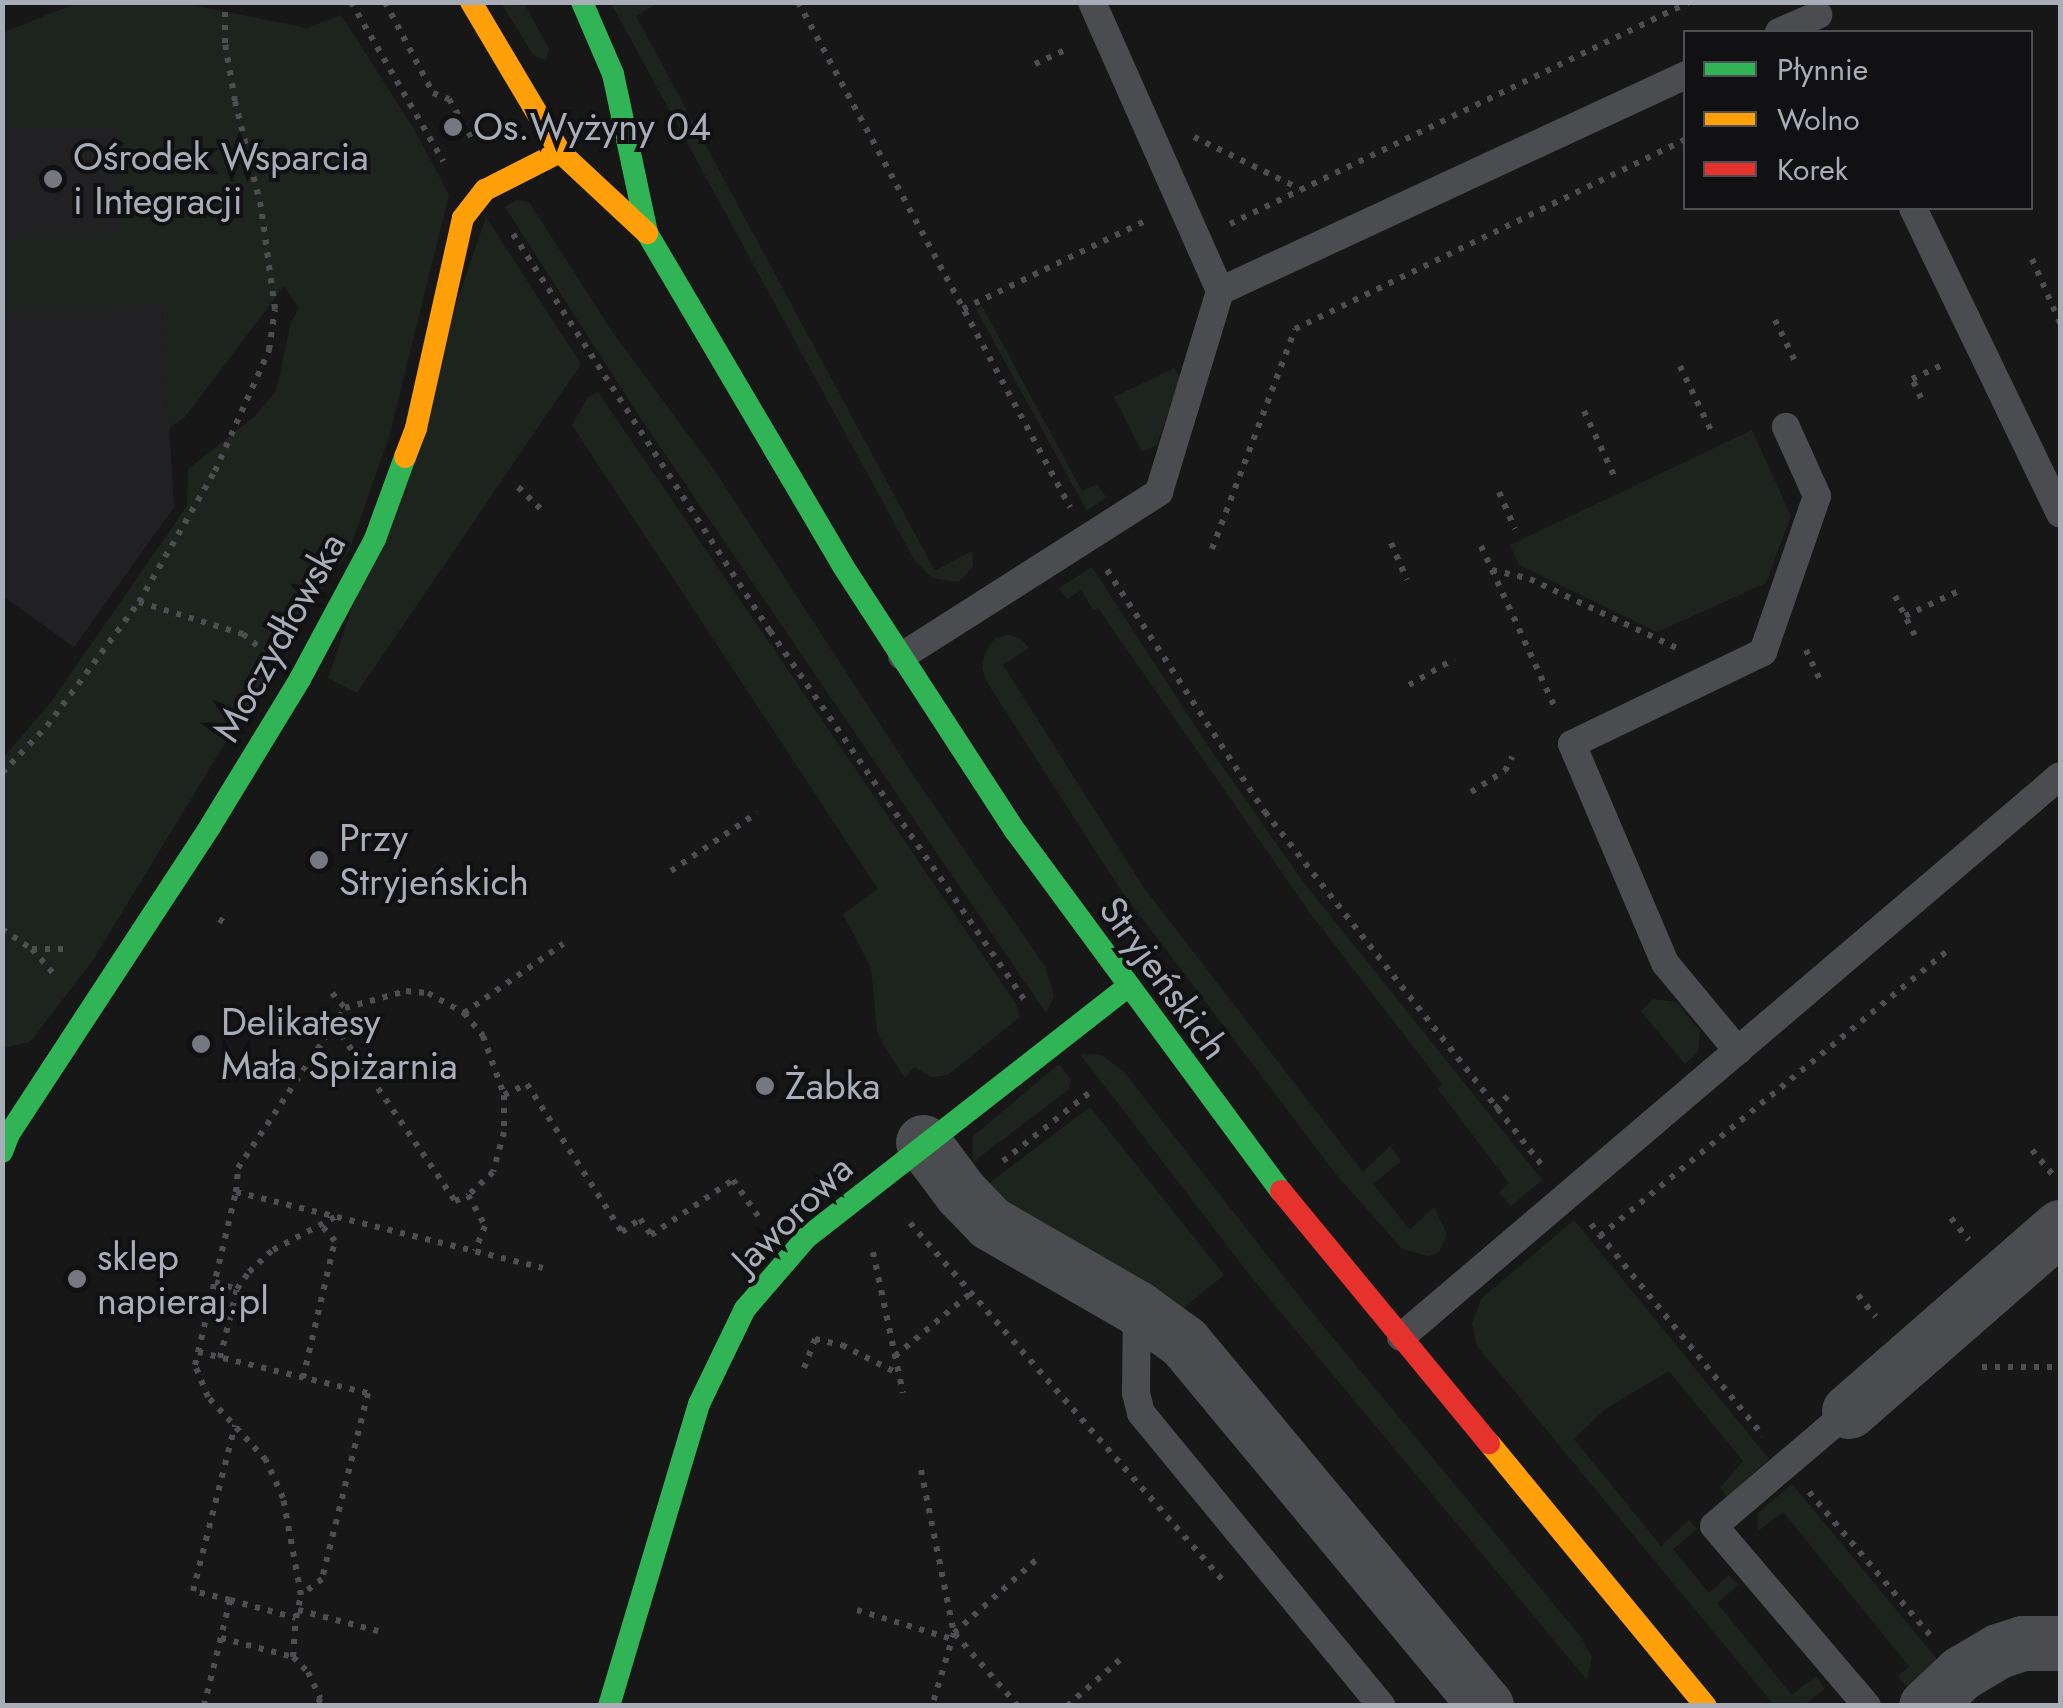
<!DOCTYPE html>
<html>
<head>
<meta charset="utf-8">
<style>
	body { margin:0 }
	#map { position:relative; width:2063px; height:1708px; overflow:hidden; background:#171717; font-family:Jost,sans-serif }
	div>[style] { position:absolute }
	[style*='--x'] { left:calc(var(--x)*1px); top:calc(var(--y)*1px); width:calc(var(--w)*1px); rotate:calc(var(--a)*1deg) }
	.built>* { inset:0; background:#212123 }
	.green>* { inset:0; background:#1d241e }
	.path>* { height:6px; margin-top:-3px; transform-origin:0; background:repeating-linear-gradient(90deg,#4d4e52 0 5px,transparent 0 13px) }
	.lane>* { height:28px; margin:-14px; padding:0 14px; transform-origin:14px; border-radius:14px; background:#4b4c50 }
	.street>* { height:55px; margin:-27.5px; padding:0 27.5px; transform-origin:27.5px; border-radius:27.5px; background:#4b4c50 }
	.fast>* { height:22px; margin:-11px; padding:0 11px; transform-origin:11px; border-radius:11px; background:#30b455 }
	.slow>* { height:22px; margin:-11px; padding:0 11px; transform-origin:11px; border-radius:11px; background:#ff9f0a }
	.jam>* { height:22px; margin:-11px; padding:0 11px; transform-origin:11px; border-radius:11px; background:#e5322d }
	.dots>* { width:28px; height:28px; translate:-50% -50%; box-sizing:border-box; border:5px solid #111113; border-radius:50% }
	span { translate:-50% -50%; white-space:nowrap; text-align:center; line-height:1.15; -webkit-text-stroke:8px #111113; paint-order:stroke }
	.poi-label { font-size:38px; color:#a8adb8 }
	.left { translate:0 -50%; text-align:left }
	.street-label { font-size:38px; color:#a8adb8 }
	.frame { position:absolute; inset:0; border:5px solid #a8adb8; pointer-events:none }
	.legend { position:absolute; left:1683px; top:30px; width:350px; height:180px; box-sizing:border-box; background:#111113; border:2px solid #4d4f55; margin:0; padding:12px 18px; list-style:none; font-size:30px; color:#a8adb8 }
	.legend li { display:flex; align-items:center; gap:20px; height:50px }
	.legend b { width:50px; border:2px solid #4d4f55 }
</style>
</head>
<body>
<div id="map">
	<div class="built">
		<i style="clip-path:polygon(77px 3px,179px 3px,162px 305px,174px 507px,74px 647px,3px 596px,3px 33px)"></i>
	</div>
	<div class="green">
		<i style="clip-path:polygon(77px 3px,182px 3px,307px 28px,341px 15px,414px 129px,449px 195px,389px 437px,349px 551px,286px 643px,93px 960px,30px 1042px,3px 1048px,3px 758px,51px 702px,187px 506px,188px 469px,254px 417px,276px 391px,291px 322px,299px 308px,284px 286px,185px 417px,169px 428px,162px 305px,3px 311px,2px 239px,120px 232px,114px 126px,3px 129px,3px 33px)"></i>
		<i style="clip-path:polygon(501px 3px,524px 3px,549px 49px,546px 60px,534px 56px)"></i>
		<i style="clip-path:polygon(611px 3px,658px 3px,636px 16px,935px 571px,972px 551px,973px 566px,959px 582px,932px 578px,915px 561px)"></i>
		<i style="clip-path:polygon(517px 200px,529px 202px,613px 333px,715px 471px,919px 784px,1046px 968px,1054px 996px,1046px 1013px,641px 419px,505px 207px)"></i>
		<i style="clip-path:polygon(486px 217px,581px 364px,357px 693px,328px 678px)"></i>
		<i style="clip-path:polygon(982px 306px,1082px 491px,1097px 484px,1106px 497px,1087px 511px,976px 309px)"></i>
		<i style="clip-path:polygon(1174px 368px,1180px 378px,1157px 445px,1142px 452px,1114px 397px)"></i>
		<i style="clip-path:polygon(598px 392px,1016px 1004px,1020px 1017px,948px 1075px,931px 1077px,914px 1067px,905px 1078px,883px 1044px,877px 1030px,871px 968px,843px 914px,878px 889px,572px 425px,588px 397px)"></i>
		<i style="clip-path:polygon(1752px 430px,1791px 516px,1766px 583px,1657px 632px,1519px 565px,1510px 545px)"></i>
		<i style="clip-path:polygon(1092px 567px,1210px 749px,1304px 883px,1542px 1180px,1511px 1206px,1499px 1192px,1509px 1183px,1438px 1089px,1442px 1084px,1310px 913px,1098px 608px,1093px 610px,1081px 590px,1067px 599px,1059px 588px)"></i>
		<i style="clip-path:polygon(1008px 635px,1020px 638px,1029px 648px,1003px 665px,1144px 888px,1363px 1172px,1390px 1146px,1401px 1161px,1373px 1184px,1410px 1230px,1434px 1207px,1447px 1234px,1439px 1252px,1428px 1256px,1402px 1249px,1335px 1173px,1120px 889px,988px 684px,982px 669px,985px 653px,995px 638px)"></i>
		<i style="clip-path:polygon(1653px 999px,1677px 1002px,1700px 1031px,1698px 1052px,1685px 1064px,1641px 1011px)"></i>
		<i style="clip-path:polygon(1080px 1054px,1102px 1055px,1124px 1072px,1310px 1310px,1581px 1637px,1592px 1657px,1587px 1680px,1252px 1278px)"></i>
		<i style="clip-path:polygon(1059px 1064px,1071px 1080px,1068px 1090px,973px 1162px,972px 1137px)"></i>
		<i style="clip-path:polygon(1090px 1107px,1224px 1275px,1181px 1310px,984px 1187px)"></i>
		<i style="clip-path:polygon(1574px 1220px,1769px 1459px,1727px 1497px,1720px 1488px,1743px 1461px,1669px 1371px,1605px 1409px,1574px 1439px,1661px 1546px,1689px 1520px,1697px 1529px,1673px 1549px,1709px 1593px,1729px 1575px,1738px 1585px,1717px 1603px,1792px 1695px,1816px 1676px,1825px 1689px,1804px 1705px,1774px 1705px,1477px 1346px,1472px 1324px,1481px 1299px)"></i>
		<i style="clip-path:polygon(1792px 1484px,1941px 1664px,1910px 1691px,1898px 1676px,1909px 1666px,1783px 1512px,1758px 1531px,1758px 1513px)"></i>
	</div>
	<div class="path">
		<i style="--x:351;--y:2;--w:184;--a:59.9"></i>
		<i style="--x:385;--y:2;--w:103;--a:62.2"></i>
		<i style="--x:433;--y:93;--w:17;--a:21"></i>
		<i style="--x:449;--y:99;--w:48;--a:59.7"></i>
		<i style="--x:798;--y:2;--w:574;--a:61.69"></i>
		<i style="--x:1253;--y:2;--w:2;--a:90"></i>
		<i style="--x:2;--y:3;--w:2;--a:-27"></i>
		<i style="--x:1035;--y:64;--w:38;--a:-25"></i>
		<i style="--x:1194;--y:137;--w:118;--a:26.1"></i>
		<i style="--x:1230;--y:224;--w:510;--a:-25.81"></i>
		<i style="--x:513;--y:234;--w:473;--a:57.1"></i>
		<i style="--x:770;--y:631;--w:449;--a:55.4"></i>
		<i style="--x:2032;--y:259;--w:70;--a:66.4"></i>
		<i style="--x:963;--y:309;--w:204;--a:-25.8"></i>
		<i style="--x:1775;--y:320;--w:46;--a:64"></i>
		<i style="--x:1680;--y:366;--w:76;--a:64.4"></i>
		<i style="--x:1921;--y:398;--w:21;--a:-115"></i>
		<i style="--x:1912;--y:379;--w:38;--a:-25"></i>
		<i style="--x:1584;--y:411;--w:76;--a:65.1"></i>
		<i style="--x:518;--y:487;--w:39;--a:44"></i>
		<i style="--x:1499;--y:492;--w:40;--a:66.6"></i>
		<i style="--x:1391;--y:543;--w:40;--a:66.6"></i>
		<i style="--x:1481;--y:546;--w:178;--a:65.4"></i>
		<i style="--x:1212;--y:549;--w:235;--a:-69.3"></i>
		<i style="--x:1295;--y:329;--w:435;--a:-25.9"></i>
		<i style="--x:1107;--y:570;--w:289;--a:56.9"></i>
		<i style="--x:1265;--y:812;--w:454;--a:51.9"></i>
		<i style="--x:1492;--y:570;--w:39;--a:13"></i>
		<i style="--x:1530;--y:579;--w:165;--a:25.2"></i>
		<i style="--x:1895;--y:596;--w:47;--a:63.4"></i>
		<i style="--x:139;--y:602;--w:109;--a:17.1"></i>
		<i style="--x:243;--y:634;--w:21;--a:39"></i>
		<i style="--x:1905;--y:616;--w:60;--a:-24.8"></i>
		<i style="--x:1806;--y:650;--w:38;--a:65"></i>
		<i style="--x:1409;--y:685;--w:52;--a:-30"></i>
		<i style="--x:2;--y:773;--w:65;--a:-46.2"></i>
		<i style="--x:47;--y:726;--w:154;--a:-53.4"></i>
		<i style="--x:139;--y:602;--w:151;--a:-59.9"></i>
		<i style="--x:215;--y:471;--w:133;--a:-65.9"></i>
		<i style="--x:269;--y:350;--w:41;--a:-81.7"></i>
		<i style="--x:275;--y:309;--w:103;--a:-97.8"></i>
		<i style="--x:261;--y:207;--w:109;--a:-103.8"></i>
		<i style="--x:235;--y:101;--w:59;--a:-99.8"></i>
		<i style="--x:225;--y:43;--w:41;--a:-90"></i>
		<i style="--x:1471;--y:792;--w:40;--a:-32"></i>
		<i style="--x:1505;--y:771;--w:16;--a:-63"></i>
		<i style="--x:671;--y:871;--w:104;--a:-34"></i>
		<i style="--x:219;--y:919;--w:11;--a:34"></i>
		<i style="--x:2;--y:929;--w:36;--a:34"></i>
		<i style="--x:32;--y:949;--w:33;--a:49"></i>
		<i style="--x:32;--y:949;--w:33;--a:0"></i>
		<i style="--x:332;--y:993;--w:20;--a:49"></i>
		<i style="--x:345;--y:1008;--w:63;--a:-15.6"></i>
		<i style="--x:406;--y:991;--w:22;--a:5"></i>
		<i style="--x:428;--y:993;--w:41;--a:29.1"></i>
		<i style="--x:464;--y:1013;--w:30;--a:50"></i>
		<i style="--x:483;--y:1036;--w:63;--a:70.4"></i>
		<i style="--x:504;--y:1095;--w:37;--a:90"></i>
		<i style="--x:504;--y:1132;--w:41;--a:105.4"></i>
		<i style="--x:493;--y:1172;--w:34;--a:137"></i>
		<i style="--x:468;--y:1195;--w:35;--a:61"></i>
		<i style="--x:485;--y:1226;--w:27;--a:112"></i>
		<i style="--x:464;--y:1013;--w:121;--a:-34.9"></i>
		<i style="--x:334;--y:1024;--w:214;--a:55.6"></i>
		<i style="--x:455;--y:1201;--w:14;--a:-21"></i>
		<i style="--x:504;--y:1095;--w:25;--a:-26"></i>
		<i style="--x:527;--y:1084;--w:176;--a:57.3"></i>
		<i style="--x:622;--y:1232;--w:22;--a:-36"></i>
		<i style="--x:640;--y:1219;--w:19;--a:55"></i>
		<i style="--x:651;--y:1235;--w:99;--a:-33.9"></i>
		<i style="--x:733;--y:1180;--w:44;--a:55.2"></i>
		<i style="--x:1495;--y:1109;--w:21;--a:-45"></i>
		<i style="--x:2032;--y:1150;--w:34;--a:50"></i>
		<i style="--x:1003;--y:1161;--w:115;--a:-38.3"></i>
		<i style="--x:236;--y:1192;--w:24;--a:-85"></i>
		<i style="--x:238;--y:1168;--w:192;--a:-56.2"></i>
		<i style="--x:1951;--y:1218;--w:28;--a:51"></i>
		<i style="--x:910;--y:1223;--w:475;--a:48.8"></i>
		<i style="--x:1591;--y:1224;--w:273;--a:50.9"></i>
		<i style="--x:1600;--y:1236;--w:453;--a:-39.4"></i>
		<i style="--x:873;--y:1252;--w:144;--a:78"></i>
		<i style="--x:215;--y:1282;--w:23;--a:18"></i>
		<i style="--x:1858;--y:1295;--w:28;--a:51"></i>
		<i style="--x:198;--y:1352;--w:175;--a:13.6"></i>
		<i style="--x:368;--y:1393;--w:192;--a:103.9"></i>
		<i style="--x:322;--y:1579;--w:25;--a:143"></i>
		<i style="--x:895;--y:1356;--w:99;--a:-39.7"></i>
		<i style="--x:220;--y:1358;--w:71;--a:-76.2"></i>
		<i style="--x:237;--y:1289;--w:21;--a:-55"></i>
		<i style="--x:249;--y:1272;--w:33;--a:-43"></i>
		<i style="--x:273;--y:1250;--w:70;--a:-28"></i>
		<i style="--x:1982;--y:1367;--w:78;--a:0"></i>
		<i style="--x:804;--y:1368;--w:31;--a:-69"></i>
		<i style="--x:815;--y:1339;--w:28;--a:13"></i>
		<i style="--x:842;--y:1345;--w:64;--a:27"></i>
		<i style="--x:303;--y:1378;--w:141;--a:-76.9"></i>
		<i style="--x:335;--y:1241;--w:21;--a:-131"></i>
		<i style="--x:921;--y:1470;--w:166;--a:78.6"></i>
		<i style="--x:954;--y:1633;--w:76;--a:106.8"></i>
		<i style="--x:1809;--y:1492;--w:187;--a:49.8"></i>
		<i style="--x:230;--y:1600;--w:68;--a:15.3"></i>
		<i style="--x:296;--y:1618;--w:24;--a:-78"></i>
		<i style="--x:301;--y:1595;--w:99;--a:-100.5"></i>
		<i style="--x:283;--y:1498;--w:42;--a:-114.1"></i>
		<i style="--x:266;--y:1460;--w:86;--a:-132.6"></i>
		<i style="--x:208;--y:1397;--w:35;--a:-112"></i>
		<i style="--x:195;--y:1365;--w:178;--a:-76.7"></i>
		<i style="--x:236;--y:1192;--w:316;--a:13.9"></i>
		<i style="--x:298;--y:1610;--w:83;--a:14.7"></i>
		<i style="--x:857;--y:1610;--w:99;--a:17"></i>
		<i style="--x:221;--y:1638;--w:74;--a:14.8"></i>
		<i style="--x:293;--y:1657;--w:21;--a:45"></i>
		<i style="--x:308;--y:1672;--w:29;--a:65"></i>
		<i style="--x:320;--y:1698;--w:8;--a:104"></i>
		<i style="--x:293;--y:1657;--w:39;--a:-86"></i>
		<i style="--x:204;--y:1706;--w:109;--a:-76.2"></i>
		<i style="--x:230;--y:1600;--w:38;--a:-166"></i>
		<i style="--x:193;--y:1591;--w:171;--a:-75.8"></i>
		<i style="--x:1018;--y:1706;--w:97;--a:-131.2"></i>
		<i style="--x:954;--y:1633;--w:111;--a:-41.7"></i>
		<i style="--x:1067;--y:1706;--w:74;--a:-41.2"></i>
	</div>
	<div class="lane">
		<i style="--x:1092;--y:2;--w:316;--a:66.1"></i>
		<i style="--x:1779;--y:32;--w:43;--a:-23.6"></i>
		<i style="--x:1913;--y:208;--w:339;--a:64.3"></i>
		<i style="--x:902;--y:656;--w:305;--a:-32.5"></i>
		<i style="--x:1159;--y:492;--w:210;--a:-73.1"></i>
		<i style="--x:1220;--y:291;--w:514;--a:-24.87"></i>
		<i style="--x:1738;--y:1051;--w:114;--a:-129.7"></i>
		<i style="--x:1665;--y:963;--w:238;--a:-113"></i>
		<i style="--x:1572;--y:744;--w:212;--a:-25.7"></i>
		<i style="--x:1763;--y:652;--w:165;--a:-70.9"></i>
		<i style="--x:1817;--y:496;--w:76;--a:-114.2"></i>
		<i style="--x:1137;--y:1308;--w:85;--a:90.7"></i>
		<i style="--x:1136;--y:1393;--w:21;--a:76"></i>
		<i style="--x:1141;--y:1413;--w:379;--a:50.6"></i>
		<i style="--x:1401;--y:1337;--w:865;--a:-40.41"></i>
		<i style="--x:1849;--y:1411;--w:177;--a:139.6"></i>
		<i style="--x:1714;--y:1526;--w:236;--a:49.6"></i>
	</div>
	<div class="street">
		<i style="--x:923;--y:1142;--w:64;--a:53.3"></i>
		<i style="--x:961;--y:1193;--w:42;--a:46"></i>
		<i style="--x:990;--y:1223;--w:170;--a:30"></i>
		<i style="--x:1137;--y:1308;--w:58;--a:35.9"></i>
		<i style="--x:1184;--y:1342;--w:473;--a:50.3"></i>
		<i style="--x:1849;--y:1411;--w:280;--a:-41.1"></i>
		<i style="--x:1926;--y:1706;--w:48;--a:-43.3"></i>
		<i style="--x:1961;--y:1673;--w:43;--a:-30.7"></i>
		<i style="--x:1998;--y:1651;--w:26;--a:-18"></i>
		<i style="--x:2023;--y:1643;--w:37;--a:0"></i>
	</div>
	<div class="fast">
		<i style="--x:582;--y:2;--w:78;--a:66.7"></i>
		<i style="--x:613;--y:74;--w:163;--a:77.9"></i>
		<i style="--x:647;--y:233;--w:386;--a:59.5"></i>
		<i style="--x:843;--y:566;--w:317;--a:57"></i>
		<i style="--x:1016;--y:832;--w:446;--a:53.6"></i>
		<i style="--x:2;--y:1152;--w:19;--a:-69"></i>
		<i style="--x:9;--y:1134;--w:369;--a:-56.8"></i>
		<i style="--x:211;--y:825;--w:171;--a:-58.6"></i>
		<i style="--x:300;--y:679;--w:159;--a:-61.8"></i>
		<i style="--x:375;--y:539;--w:87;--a:-69.9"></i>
		<i style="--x:609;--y:1706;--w:315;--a:-73.4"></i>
		<i style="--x:699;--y:1404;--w:106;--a:-64.2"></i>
		<i style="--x:745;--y:1309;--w:94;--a:-49.3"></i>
		<i style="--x:806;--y:1238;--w:406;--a:-38"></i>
	</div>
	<div class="slow">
		<i style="--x:471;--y:2;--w:174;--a:59.3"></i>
		<i style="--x:560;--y:152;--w:119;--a:43"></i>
		<i style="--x:405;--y:457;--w:31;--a:-69"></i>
		<i style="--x:416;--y:428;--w:215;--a:-77.4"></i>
		<i style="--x:463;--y:218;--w:36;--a:-52"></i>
		<i style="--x:485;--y:190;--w:84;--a:-26.9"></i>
		<i style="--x:1489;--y:1443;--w:341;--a:50.5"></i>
	</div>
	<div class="jam">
		<i style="--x:1281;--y:1191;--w:327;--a:50.5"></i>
	</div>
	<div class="dots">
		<i style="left:453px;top:127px;background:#757880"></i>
		<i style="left:53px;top:179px;background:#757880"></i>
		<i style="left:319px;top:860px;background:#757880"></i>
		<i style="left:201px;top:1044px;background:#757880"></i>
		<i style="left:765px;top:1086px;background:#757880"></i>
		<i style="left:77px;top:1279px;background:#757880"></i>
	</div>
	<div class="poi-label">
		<span class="left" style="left:473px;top:127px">Os.Wyżyny 04</span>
		<span class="left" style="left:73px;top:179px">Ośrodek Wsparcia<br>i Integracji</span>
		<span class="left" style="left:339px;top:860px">Przy<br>Stryjeńskich</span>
		<span class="left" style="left:221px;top:1044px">Delikatesy<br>Mała Spiżarnia</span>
		<span class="left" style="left:785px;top:1086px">Żabka</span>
		<span class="left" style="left:97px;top:1279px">sklep<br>napieraj.pl</span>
	</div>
	<div class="street-label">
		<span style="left:279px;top:637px;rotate:-61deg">Moczydłowska</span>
		<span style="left:1164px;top:978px;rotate:54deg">Stryjeńskich</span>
		<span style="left:792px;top:1214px;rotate:-44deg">Jaworowa</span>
	</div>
	<div class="frame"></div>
	<ul class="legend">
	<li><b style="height:12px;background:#30b455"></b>Płynnie</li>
	<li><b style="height:12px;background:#ff9f0a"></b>Wolno</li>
	<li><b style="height:12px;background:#e5322d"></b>Korek</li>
	</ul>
</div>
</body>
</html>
